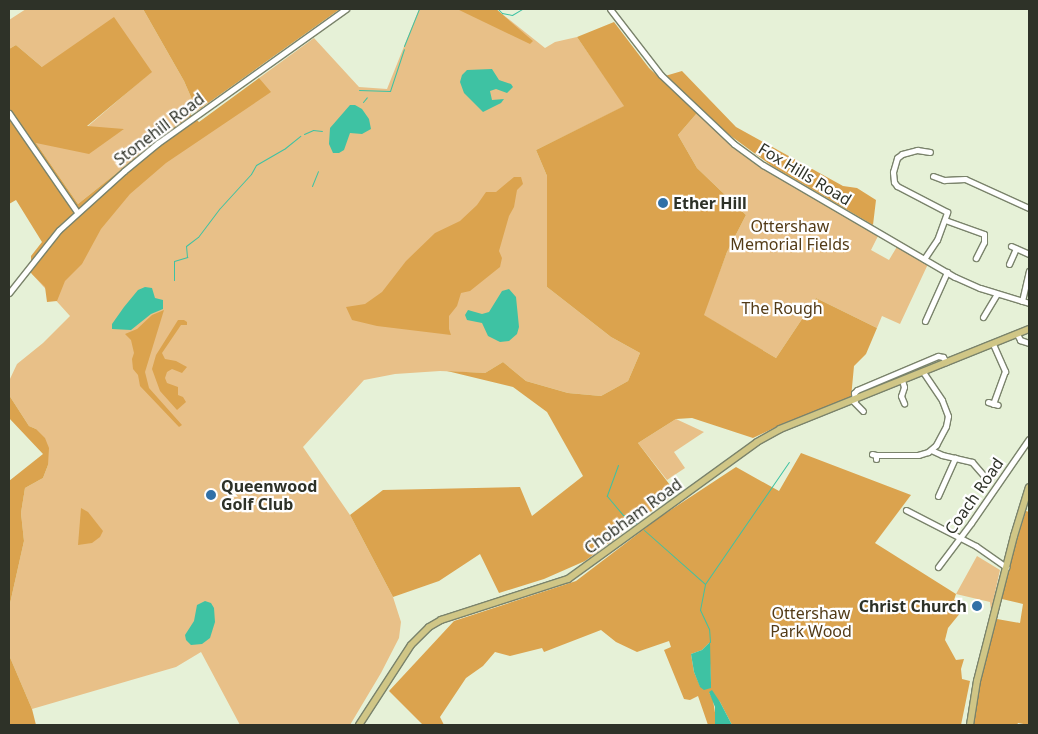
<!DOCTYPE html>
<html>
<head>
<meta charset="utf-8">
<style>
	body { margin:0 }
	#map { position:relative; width:1038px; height:734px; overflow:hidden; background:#e6f1d7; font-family:"Noto Sans",sans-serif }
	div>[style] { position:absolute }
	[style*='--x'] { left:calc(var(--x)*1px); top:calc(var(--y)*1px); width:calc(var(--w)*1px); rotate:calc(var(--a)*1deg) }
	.green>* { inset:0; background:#e8c088 }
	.forest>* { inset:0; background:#dba34e }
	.water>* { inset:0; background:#3ec2a3 }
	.stream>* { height:1px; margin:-0.5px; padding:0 0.5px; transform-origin:0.5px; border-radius:0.5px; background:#3ec2a3 }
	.roads { filter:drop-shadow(1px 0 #7a836b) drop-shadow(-1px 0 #7a836b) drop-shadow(0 1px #7a836b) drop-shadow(0 -1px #7a836b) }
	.minor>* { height:5px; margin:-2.5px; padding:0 2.5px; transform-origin:2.5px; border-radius:2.5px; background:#fff }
	.major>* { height:6px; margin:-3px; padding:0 3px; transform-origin:3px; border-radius:3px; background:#d0c686 }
	.dots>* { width:14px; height:14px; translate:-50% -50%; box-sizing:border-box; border:2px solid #fff; border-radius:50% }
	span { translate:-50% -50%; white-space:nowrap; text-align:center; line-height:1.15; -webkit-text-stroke:4.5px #fff; paint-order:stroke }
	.street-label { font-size:16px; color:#2e3228 }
	.poi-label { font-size:16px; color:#2e3228; font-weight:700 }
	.left { translate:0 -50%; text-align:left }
	.right { translate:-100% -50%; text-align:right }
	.park-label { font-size:16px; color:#533b17 }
	.frame { position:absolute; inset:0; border:10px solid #2e3228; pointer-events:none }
</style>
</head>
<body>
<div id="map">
	<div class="green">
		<i style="clip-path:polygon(26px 9px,143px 9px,184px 81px,197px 111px,190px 114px,78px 204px,36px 143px,123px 130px,87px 127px,151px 72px,42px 67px,16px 45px,9px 49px,9px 20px)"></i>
		<i style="clip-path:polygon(419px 9px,496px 9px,545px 48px,555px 42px,577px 37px,625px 106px,536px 150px,547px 176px,547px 287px,611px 337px,640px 353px,628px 381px,601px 396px,568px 393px,526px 381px,503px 362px,485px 373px,440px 371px,395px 374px,364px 380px,303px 447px,350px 515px,393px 597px,401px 622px,399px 638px,381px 673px,350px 725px,240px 725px,201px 652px,176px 667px,32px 709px,9px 655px,9px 608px,24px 541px,21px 513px,25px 488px,43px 478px,48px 465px,36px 429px,29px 426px,9px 395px,9px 381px,17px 364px,43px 343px,70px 316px,32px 274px,257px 86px,259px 78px,314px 38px,359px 87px,387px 89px)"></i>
		<i style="clip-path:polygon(697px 113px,762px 168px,878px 236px,871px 250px,889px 260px,898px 245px,928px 264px,900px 324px,882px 316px,877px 328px,816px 298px,776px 358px,703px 315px,727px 252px,746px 215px,697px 168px,678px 135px)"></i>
		<i style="clip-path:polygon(676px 419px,704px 432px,674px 452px,685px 468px,667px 480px,638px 443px)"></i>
		<i style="clip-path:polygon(977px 556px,1000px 570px,991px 611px,990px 602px,956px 594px)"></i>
	</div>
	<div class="forest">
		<i style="clip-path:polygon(143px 9px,340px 9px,197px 111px,184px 81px)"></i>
		<i style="clip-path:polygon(457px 9px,496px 9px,533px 41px,530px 44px)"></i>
		<i style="clip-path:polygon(114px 17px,152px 72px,87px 126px,124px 129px,89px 154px,36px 143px,78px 204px,190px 114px,199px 122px,259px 78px,271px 92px,166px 163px,130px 194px,101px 229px,82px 264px,65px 281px,57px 301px,47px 302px,45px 287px,31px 273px,31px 256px,42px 242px,16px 200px,9px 204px,9px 49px,16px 45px,42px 67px)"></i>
		<i style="clip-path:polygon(614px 22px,649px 68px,697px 113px,678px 135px,697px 168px,746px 215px,727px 252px,704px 315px,776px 358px,816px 298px,877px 328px,866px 354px,854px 366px,851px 398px,784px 423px,753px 438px,692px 418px,676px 419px,638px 443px,676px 493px,585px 561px,544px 579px,499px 593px,480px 554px,439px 581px,393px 597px,350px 515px,383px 490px,520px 487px,532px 516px,583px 476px,547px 412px,513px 387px,447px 371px,485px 373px,503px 362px,526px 381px,568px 393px,601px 396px,628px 381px,640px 353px,611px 337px,547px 287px,547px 176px,536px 150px,624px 106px,577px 37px)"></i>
		<i style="clip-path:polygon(682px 71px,736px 127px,843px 186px,857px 188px,876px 200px,873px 225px,772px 166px,724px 131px,665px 76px)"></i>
		<i style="clip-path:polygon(514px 177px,521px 177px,523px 184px,517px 190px,514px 207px,509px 216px,499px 251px,502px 258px,500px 267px,470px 291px,461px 293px,457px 306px,449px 316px,449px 329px,451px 335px,377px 326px,352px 320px,346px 307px,365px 304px,382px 292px,406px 261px,435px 233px,460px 221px,477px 205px,486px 192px,496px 192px)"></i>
		<i style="clip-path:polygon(164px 310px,145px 372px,149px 388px,182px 425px,179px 427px,140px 386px,138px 375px,133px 369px,132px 359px,134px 353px,131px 340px,125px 334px,137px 329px,152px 315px)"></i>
		<i style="clip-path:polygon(178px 320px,184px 320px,187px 322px,187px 325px,181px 325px,162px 353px,165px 359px,176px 361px,187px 367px,182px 373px,172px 369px,167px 372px,165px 378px,167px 383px,178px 387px,178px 395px,183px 397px,186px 402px,177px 410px,160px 391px,152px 369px,156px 355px)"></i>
		<i style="clip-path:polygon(9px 395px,29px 426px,36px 429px,45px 438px,49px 448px,48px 465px,43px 478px,25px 488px,21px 513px,24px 541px,9px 608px,9px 481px,43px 454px,9px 418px)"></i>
		<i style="clip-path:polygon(evenodd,801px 453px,911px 495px,875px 543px,956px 594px,954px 600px,963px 602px,961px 612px,948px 628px,945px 640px,956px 660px,964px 659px,961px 669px,962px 679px,970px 681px,961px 725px,732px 725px,720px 702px,709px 692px,713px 700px,716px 719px,715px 725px,708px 725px,698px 696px,690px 700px,684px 699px,664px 650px,671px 647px,669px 641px,637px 652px,616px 642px,601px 630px,544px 652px,542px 648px,510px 656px,495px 652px,483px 666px,466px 678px,440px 717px,444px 725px,423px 725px,389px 691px,454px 621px,576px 581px,660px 517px,736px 467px,779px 491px,801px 453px,709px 643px,711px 683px,700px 686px,694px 672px,691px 654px,702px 650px,709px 643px)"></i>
		<i style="clip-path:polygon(81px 508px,88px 512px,103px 531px,100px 537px,92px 543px,78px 545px)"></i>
		<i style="clip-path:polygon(1026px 511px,1029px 512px,1029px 725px,1018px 723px,1017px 725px,973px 725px,977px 692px,997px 619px,1020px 623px,1023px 604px,1002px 599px,1012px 555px)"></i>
		<i style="clip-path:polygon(9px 655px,32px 709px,36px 725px,9px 725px)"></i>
	</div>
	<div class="water">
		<i style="clip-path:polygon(492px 69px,499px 80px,511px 84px,513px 87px,507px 93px,496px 89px,490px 91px,492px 100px,504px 99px,501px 103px,483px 112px,464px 93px,460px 82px,462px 75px,467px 70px)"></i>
		<i style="clip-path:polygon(350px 105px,355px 105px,362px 109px,369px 119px,371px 129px,362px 134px,350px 133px,344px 150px,339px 153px,333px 153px,329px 144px,330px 128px)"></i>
		<i style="clip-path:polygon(145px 287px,152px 288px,155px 298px,163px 300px,163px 309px,151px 314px,131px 330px,112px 329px,112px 324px,124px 307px,138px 290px)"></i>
		<i style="clip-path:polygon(509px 289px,516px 297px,519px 327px,517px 334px,509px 341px,500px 342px,488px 336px,482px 323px,467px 320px,465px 315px,468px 310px,482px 314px,489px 312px,502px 291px)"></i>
		<i style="clip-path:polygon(205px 601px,211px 603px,214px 608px,215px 622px,210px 638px,202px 644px,191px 645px,186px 640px,185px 635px,194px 621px,197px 605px)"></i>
		<i style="clip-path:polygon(710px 642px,711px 683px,711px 688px,704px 690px,700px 687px,694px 672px,691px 654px,702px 650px)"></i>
		<i style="clip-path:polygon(712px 690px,720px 702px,732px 725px,715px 725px,715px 707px,709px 692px)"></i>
	</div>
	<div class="stream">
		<i style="--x:498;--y:9;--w:6;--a:45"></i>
		<i style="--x:502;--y:13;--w:10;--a:11"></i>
		<i style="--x:512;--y:15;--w:12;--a:-31"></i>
		<i style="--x:404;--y:46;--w:40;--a:-68"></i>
		<i style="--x:359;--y:90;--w:31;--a:2"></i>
		<i style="--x:390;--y:91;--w:44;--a:-71.6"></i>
		<i style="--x:363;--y:102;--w:6;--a:-51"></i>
		<i style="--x:304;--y:134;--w:10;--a:-24"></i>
		<i style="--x:313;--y:130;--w:9;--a:6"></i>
		<i style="--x:312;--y:186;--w:16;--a:-68"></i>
		<i style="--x:174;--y:280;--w:19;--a:-90"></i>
		<i style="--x:174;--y:261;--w:14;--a:-17"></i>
		<i style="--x:187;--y:257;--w:11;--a:-95"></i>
		<i style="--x:186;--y:246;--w:15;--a:-37"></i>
		<i style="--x:198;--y:237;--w:36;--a:-53"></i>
		<i style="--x:220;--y:208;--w:46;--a:-47.6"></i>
		<i style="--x:251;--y:174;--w:10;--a:-61"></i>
		<i style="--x:256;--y:165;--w:32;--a:-30"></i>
		<i style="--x:284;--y:149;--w:21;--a:-39"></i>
		<i style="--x:618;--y:465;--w:33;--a:110"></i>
		<i style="--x:607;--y:496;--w:25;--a:50"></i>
		<i style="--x:623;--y:515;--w:5;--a:11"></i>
		<i style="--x:628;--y:516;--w:13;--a:42"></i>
		<i style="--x:644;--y:530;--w:81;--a:41.5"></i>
		<i style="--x:710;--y:642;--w:13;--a:-94"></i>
		<i style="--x:709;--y:629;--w:21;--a:-115"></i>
		<i style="--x:700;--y:610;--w:26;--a:-79"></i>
		<i style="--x:705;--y:584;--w:148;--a:-55.5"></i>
	</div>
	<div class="roads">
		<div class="minor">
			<i style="--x:610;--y:9;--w:83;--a:52.3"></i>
			<i style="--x:661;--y:75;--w:100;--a:43.4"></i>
			<i style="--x:734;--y:144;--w:36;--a:36"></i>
			<i style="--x:763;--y:165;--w:222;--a:30.3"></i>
			<i style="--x:955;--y:277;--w:27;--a:24"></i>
			<i style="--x:980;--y:288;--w:51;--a:17"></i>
			<i style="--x:9;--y:113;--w:120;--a:55.5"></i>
			<i style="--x:933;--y:176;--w:12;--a:20"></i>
			<i style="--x:944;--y:180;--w:21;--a:-3"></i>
			<i style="--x:965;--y:179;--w:70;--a:24.4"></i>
			<i style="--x:945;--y:220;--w:41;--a:19.7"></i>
			<i style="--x:984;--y:234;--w:8;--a:90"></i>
			<i style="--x:984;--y:242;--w:18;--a:117"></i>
			<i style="--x:1011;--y:246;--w:20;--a:24"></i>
			<i style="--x:924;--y:259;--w:23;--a:-56"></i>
			<i style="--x:937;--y:240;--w:30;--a:-70"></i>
			<i style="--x:947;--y:212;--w:56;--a:-152.5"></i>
			<i style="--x:897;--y:186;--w:5;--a:-127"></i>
			<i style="--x:894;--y:182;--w:10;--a:-96"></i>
			<i style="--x:893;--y:172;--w:15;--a:-74"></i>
			<i style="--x:897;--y:158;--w:6;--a:-39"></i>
			<i style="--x:902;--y:154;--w:16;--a:-15"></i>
			<i style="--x:917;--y:150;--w:13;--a:9"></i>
			<i style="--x:1009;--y:264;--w:17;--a:-66"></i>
			<i style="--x:9;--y:293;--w:80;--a:-51.6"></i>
			<i style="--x:59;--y:230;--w:88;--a:-42.2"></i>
			<i style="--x:124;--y:171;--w:44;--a:-39.5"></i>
			<i style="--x:158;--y:143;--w:231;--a:-35.5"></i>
			<i style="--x:1022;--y:301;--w:31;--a:-77"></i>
			<i style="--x:983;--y:317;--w:27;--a:-59"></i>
			<i style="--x:925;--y:321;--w:54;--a:-65.8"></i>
			<i style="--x:1017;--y:334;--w:7;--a:63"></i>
			<i style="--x:1020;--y:340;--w:9;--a:18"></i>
			<i style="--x:993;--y:344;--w:30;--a:66"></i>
			<i style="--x:1005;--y:371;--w:35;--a:110"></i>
			<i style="--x:902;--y:380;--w:7;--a:74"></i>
			<i style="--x:904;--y:387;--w:9;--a:108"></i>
			<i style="--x:901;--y:396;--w:8;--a:67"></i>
			<i style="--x:855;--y:400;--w:7;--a:-98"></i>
			<i style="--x:854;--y:393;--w:4;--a:-45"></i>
			<i style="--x:857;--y:390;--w:88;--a:-22.8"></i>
			<i style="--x:938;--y:356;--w:5;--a:11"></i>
			<i style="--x:943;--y:357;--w:6;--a:59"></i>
			<i style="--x:853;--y:401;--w:14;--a:45"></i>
			<i style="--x:988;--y:402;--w:10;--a:17"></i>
			<i style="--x:931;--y:450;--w:12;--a:24"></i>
			<i style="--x:942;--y:455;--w:31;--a:13"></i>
			<i style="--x:972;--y:462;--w:21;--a:49"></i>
			<i style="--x:872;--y:454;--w:4;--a:14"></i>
			<i style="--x:876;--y:455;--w:4;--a:90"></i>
			<i style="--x:876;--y:455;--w:42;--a:0"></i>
			<i style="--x:918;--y:455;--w:10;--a:-17"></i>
			<i style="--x:928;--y:452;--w:11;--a:-41"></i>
			<i style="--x:936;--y:445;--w:21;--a:-62"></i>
			<i style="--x:946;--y:426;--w:10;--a:-79"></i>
			<i style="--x:948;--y:416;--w:17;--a:-111"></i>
			<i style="--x:942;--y:400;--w:34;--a:-124"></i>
			<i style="--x:938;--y:496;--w:42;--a:-65.9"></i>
			<i style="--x:906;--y:510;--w:79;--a:27.2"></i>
			<i style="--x:976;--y:546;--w:37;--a:35"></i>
			<i style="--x:938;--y:567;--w:55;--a:-53.1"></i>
			<i style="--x:971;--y:523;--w:102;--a:-55.4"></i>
		</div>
		<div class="major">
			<i style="--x:359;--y:725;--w:95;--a:-57"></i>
			<i style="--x:411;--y:645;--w:25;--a:-45"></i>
			<i style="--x:429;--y:627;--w:14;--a:-30"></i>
			<i style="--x:441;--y:620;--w:133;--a:-17.9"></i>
			<i style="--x:568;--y:579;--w:233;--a:-35.9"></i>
			<i style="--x:757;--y:442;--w:26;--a:-29"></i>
			<i style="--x:780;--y:429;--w:268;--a:-21.9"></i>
			<i style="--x:970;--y:725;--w:45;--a:-81"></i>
			<i style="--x:977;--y:681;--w:150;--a:-75.7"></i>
			<i style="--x:1014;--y:536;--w:51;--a:-73"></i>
		</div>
	</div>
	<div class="dots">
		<i style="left:663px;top:203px;background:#3170a7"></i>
		<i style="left:211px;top:495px;background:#3170a7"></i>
		<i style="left:977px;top:606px;background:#3170a7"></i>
	</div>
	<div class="street-label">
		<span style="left:159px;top:129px;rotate:-37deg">Stonehill Road</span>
		<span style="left:805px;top:174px;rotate:31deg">Fox Hills Road</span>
		<span style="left:974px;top:496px;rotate:-55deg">Coach Road</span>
		<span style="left:633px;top:516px;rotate:-36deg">Chobham Road</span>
	</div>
	<div class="poi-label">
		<span class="left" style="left:673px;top:203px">Ether Hill</span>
		<span class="left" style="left:221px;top:495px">Queenwood<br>Golf Club</span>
		<span class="right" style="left:967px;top:606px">Christ Church</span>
	</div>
	<div class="park-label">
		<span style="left:790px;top:235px">Ottershaw<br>Memorial Fields</span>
		<span style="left:782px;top:308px">The Rough</span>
		<span style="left:811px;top:622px">Ottershaw<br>Park Wood</span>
	</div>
	<div class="frame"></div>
</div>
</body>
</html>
